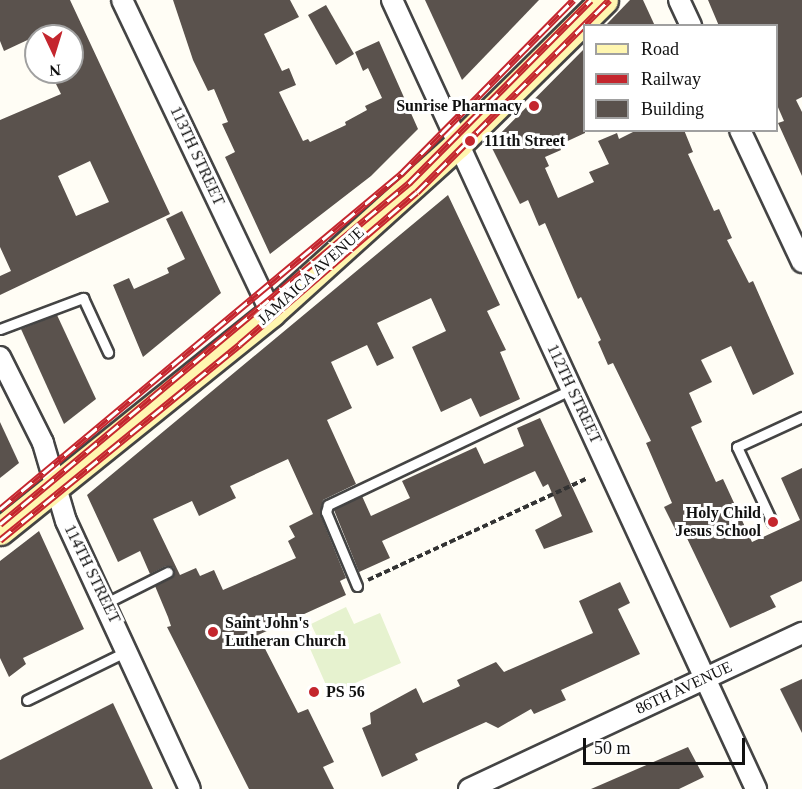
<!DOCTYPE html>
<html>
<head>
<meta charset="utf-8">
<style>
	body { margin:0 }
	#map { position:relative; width:802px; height:789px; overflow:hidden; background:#fffdf5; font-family:Georgia,serif }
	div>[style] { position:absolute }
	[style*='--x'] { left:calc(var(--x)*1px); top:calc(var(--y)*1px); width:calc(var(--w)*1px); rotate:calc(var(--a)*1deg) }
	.pitch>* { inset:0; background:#e6f2cf }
	.building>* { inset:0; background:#5a524d }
	.path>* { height:4px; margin-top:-2px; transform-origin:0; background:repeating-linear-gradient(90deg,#333 0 6px,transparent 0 9px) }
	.roads { filter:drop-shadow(2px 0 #444) drop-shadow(-2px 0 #444) drop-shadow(0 2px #444) drop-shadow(0 -2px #444) }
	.service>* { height:9px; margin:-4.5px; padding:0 4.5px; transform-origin:4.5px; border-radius:4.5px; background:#fff }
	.minor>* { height:20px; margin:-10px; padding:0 10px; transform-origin:10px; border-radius:10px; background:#fff }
	.secondary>* { height:27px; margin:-13.5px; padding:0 13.5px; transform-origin:13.5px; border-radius:13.5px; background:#fff6b0 }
	.rail>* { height:7px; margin-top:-3.5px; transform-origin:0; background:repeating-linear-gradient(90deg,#fff 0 14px,#c4262e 0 28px); box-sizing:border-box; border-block:2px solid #c4262e }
	.dots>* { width:16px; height:16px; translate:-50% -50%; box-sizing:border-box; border:3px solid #fff; border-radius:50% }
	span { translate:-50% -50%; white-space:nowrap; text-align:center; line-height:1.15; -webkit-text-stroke:6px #fff; paint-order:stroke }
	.poi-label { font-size:16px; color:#111; font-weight:700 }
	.right { translate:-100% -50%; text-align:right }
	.left { translate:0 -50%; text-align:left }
	.street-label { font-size:16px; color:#111 }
	.legend { position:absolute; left:583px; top:24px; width:195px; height:108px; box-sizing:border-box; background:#fff; border:2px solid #a0a0a0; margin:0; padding:8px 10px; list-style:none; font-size:18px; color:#111 }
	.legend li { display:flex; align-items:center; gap:12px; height:30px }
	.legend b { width:30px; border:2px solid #a0a0a0 }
	.north { position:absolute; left:24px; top:24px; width:60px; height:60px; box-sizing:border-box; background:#fff; border:2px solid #a0a0a0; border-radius:50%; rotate:176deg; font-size:16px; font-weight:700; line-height:24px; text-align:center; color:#111 }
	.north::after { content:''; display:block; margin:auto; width:21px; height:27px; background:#c4262e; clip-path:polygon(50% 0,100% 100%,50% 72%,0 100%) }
	.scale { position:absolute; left:583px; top:738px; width:162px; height:27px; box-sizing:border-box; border:3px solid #111; border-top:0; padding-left:8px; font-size:18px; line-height:21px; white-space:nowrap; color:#111; -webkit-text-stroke:4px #fff; paint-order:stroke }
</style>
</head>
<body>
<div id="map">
	<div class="pitch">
		<i style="clip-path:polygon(346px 607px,354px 624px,380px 613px,401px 663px,330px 694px,308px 644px,318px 639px,311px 624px)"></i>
	</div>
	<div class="building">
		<i style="clip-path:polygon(evenodd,0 0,70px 0,170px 214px,0 295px,0 276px,11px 271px,0 247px,0 120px,61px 94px,50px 72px,72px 72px,72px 36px,36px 36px,4px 51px,0 41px,0 0,90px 161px,109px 202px,76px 216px,58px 176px,90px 161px)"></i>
		<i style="clip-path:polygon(173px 0,290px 0,299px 17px,264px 34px,282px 71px,289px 68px,296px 85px,279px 92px,303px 141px,308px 139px,310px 142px,346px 125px,345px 122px,367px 110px,365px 106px,382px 98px,368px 68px,363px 71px,355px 52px,379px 41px,418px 129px,371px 176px,270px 254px,225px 157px,235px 152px,222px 124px,228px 122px,214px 89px,208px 91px,193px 60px)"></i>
		<i style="clip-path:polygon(425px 0,539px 0,462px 80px)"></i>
		<i style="clip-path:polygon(630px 0,643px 0,655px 26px,605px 26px)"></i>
		<i style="clip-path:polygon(708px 0,802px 0,802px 97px,796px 100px,802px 112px,802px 176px,778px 123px,784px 121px,777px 105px,777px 26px,719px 26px)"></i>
		<i style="clip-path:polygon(326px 5px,354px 54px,336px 65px,308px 15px)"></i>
		<i style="clip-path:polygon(585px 48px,585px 133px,559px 145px,561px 150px,545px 157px,549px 166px,545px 168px,558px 198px,594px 182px,589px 172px,609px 164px,598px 141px,617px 133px,619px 139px,637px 130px,684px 130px,693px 152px,688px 154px,714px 211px,719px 209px,732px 238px,727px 240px,749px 283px,753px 281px,794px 374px,753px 395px,731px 346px,701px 360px,712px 382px,689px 393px,702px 422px,691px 427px,716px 482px,723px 479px,752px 542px,800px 520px,781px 478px,802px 468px,802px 581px,770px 596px,776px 607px,730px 628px,684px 532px,678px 535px,664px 507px,672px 503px,646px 443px,651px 441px,613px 363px,608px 365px,598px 342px,601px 340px,581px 297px,578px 299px,545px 223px,539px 226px,528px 200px,520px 204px,490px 144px)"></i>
		<i style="clip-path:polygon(evenodd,448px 195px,500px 305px,487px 311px,506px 350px,500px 352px,520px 399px,480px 417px,471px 398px,441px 412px,412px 347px,446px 331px,431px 298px,377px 323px,394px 358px,377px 366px,367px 345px,331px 362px,352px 408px,327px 420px,356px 484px,323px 500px,320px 514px,346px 578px,340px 581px,346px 595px,258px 635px,298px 713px,308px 709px,334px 762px,323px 767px,334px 789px,249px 789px,167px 627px,171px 626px,168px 617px,155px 586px,173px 576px,174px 568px,166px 566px,150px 574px,140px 551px,118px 562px,87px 495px,448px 195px,288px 459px,313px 514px,289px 526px,295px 537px,288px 541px,296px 558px,223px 590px,214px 570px,200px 576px,196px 568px,180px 575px,153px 519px,192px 501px,199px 516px,236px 498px,230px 486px,288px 459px)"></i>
		<i style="clip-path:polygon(182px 211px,221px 293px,143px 357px,113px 285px,129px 278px,134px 289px,169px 273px,167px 268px,185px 259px,166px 219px)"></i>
		<i style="clip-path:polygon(57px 315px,96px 399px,64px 424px,21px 329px)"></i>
		<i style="clip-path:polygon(540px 418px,593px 532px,544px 549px,535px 530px,562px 516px,548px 484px,543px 487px,535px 471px,382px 541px,390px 558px,359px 572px,334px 510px,362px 496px,371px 516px,410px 498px,402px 481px,476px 447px,484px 464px,524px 446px,517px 428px)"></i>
		<i style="clip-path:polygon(0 422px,19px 463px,0 478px)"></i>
		<i style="clip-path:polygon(39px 531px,84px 629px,23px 658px,26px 664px,9px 677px,0 658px,0 561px)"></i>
		<i style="clip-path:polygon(620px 582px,630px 603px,618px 609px,640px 654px,561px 690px,566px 700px,534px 714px,531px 709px,498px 728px,486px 722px,415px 754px,418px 760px,382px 777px,362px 728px,371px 724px,370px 713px,416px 688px,423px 703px,460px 686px,457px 680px,496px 662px,504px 672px,593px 633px,579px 601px)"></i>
		<i style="clip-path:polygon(802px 679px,802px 733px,780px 689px)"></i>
		<i style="clip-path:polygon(113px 703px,153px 789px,0 789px,0 760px)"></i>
		<i style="clip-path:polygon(688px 747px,704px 777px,679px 789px,591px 789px)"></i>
	</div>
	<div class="path">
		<i style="--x:368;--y:580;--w:242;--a:-24.9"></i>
	</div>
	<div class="roads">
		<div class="service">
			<i style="--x:0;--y:329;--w:89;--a:-20.5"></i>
			<i style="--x:83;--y:298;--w:60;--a:65.2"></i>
			<i style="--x:772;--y:522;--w:83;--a:-115"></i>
			<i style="--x:737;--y:447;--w:72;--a:-24.8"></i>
			<i style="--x:357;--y:586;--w:80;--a:-112.7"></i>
			<i style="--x:326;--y:512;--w:7;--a:-74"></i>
			<i style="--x:328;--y:505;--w:270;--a:-25.4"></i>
			<i style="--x:106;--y:603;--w:69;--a:-26.6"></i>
			<i style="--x:27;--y:700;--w:111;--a:-26.1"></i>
		</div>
		<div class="minor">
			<i style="--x:122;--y:0;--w:347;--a:64.5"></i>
			<i style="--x:392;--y:0;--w:869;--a:65.23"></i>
			<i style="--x:679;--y:0;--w:29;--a:65"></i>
			<i style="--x:740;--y:130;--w:146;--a:64.8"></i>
			<i style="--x:0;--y:357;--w:96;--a:63.4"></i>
			<i style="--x:43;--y:443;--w:81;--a:73.6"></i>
			<i style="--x:66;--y:521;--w:295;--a:65.2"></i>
			<i style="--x:469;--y:789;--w:368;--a:-25.1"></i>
		</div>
		<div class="secondary">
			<i style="--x:0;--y:531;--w:348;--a:-38.8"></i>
			<i style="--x:271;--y:313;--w:252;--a:-42.1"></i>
			<i style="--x:458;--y:144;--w:205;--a:-44.6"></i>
		</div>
	</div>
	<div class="rail">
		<i style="--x:0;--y:509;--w:523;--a:-39.88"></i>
		<i style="--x:401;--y:174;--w:245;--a:-45.3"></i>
		<i style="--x:0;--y:524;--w:533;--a:-39.82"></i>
		<i style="--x:409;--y:183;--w:258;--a:-45.2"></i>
		<i style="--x:0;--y:540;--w:310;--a:-39.2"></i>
		<i style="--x:240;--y:344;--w:233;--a:-40.7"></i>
		<i style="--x:417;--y:192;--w:272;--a:-45"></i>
	</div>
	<div class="dots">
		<i style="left:534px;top:106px;background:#c4262e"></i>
		<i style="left:470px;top:141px;background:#c4262e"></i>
		<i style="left:773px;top:522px;background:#c4262e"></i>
		<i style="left:213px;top:632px;background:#c4262e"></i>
		<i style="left:314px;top:692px;background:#c4262e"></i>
	</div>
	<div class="poi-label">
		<span class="right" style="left:522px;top:106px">Sunrise Pharmacy</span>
		<span class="left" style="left:484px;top:141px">111th Street</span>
		<span class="right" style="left:761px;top:522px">Holy Child<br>Jesus School</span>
		<span class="left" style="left:225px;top:632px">Saint John's<br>Lutheran Church</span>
		<span class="left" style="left:326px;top:692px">PS 56</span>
	</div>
	<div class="street-label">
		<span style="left:197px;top:156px;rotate:65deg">113TH STREET</span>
		<span style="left:311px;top:276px;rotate:-42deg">JAMAICA AVENUE</span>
		<span style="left:574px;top:394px;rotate:65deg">112TH STREET</span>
		<span style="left:92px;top:574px;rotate:64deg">114TH STREET</span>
		<span style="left:684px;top:688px;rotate:-25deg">86TH AVENUE</span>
	</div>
	<ul class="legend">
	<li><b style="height:8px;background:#fff6b0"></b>Road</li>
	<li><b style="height:8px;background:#c4262e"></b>Railway</li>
	<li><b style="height:16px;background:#5a524d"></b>Building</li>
	</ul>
	<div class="north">N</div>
	<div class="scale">50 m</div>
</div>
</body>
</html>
